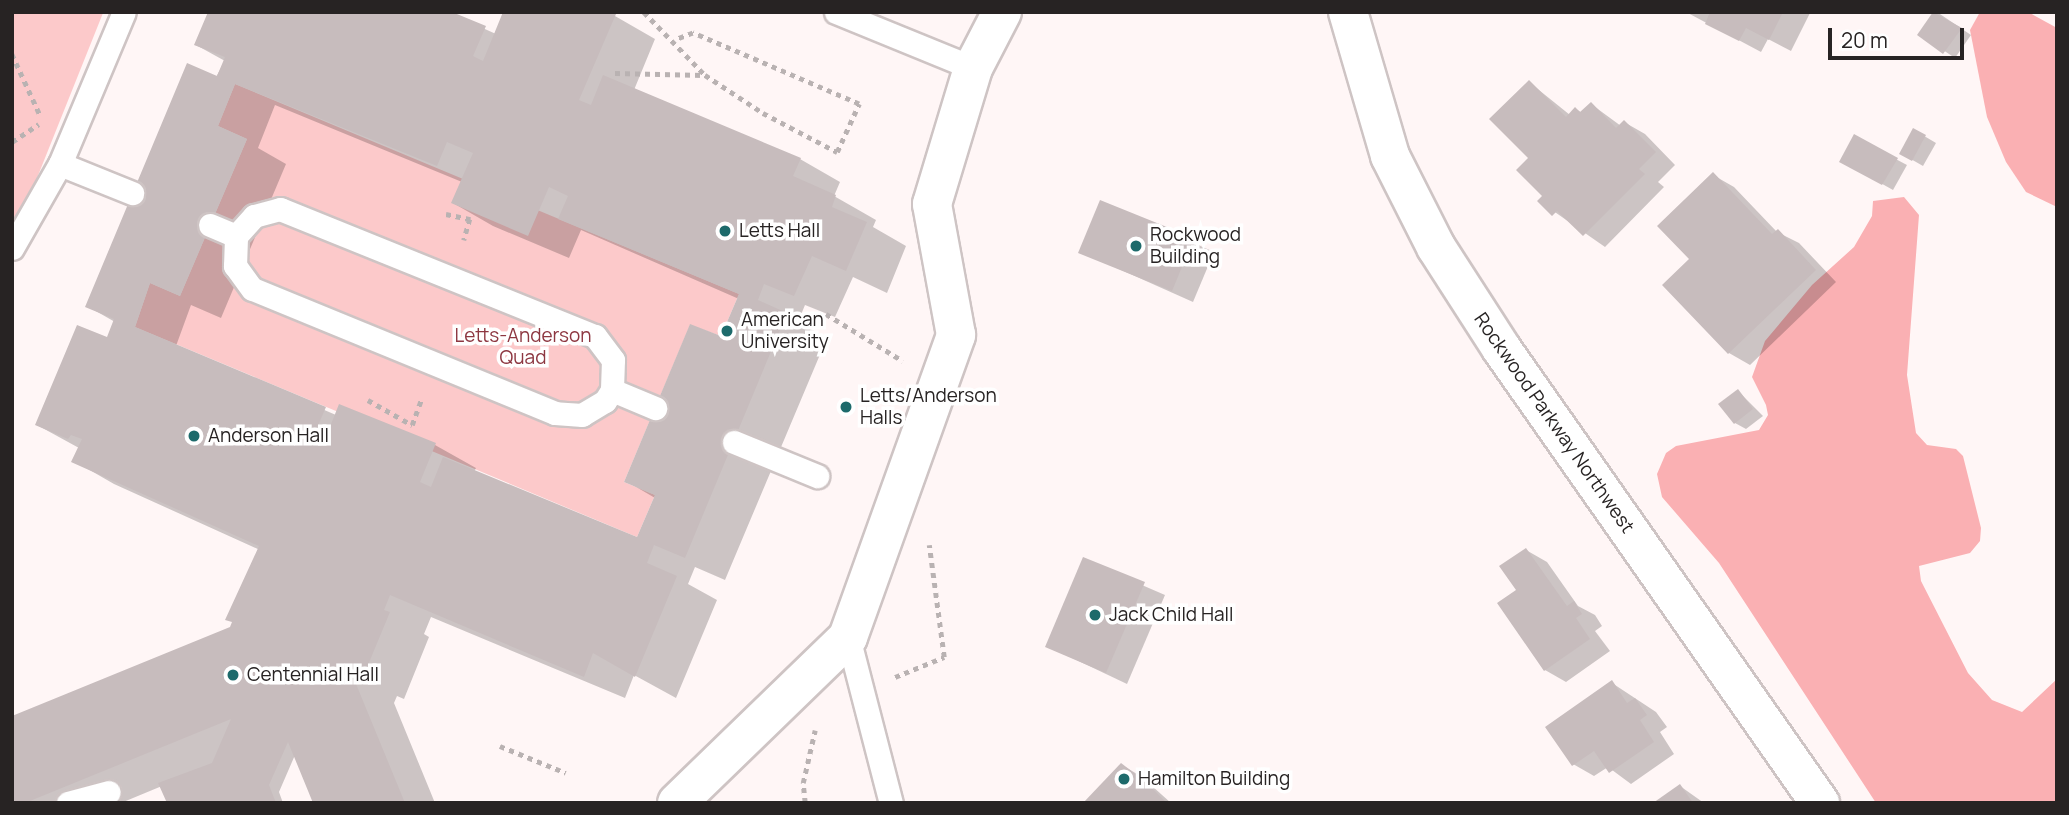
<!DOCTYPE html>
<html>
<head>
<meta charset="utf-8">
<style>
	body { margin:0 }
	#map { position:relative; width:2069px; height:815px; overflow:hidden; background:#fff6f6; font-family:Manrope,sans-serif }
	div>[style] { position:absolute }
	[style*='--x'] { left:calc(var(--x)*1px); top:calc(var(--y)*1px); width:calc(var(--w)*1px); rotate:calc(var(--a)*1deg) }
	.green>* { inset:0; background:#fcc9ca }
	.forest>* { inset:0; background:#fab0b3 }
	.shadow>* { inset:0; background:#0003 }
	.building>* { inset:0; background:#c7bcbd }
	.path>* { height:4.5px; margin-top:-2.25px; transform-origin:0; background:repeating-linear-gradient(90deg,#b9b2b2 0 5px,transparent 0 10px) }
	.roads { filter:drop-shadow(2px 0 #cec4c4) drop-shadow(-2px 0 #cec4c4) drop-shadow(0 2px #cec4c4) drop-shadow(0 -2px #cec4c4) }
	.service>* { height:23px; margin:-11.5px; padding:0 11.5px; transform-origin:11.5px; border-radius:11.5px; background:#fff }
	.minor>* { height:38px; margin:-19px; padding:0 19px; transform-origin:19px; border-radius:19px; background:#fff }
	.dots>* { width:19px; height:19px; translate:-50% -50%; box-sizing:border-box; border:4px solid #fff; border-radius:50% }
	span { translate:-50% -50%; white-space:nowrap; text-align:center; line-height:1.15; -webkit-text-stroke:7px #fff; paint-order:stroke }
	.poi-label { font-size:19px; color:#272323 }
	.left { translate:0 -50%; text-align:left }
	.park-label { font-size:19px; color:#8d3741 }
	.street-label { font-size:19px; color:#272323 }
	.frame { position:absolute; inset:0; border:14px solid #272323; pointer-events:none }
	.scale { position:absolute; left:1828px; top:28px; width:136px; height:32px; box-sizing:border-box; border:4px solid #272323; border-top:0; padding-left:9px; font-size:21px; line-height:24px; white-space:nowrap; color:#272323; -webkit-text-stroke:5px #fff; paint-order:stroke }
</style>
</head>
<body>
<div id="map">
	<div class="green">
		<i style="clip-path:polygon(12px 12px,103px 13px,23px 213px,12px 225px)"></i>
		<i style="clip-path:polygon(235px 84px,739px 294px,721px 336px,690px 325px,624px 482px,655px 495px,637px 537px,135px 327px,150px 283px,180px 296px,247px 139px,218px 126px)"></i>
	</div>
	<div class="forest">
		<i style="clip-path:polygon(1980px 12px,2028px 12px,2057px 28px,2057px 207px,2026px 192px,2006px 162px,1987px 117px,1970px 30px)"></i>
		<i style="clip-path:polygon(1904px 197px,1919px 215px,1907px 375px,1916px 433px,1927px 445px,1956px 449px,1963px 456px,1981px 528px,1980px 541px,1970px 553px,1919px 566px,1921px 581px,1968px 673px,1992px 700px,2022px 712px,2057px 679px,2057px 803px,1876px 803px,1719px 563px,1662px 497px,1657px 474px,1666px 453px,1676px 446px,1759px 430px,1768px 415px,1766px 405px,1752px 377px,1765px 341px,1812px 285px,1854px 247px,1872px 216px,1873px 201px)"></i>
	</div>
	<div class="shadow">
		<i style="clip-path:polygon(evenodd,447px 12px,496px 34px,615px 16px,655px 39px,634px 90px,800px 159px,840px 182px,834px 196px,876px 220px,873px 227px,906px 246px,887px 293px,853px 277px,835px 317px,805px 305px,798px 322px,827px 338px,725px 580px,695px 567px,688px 584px,717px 600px,676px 698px,634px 675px,625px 698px,431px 617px,424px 634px,429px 637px,404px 699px,397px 696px,394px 703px,435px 803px,315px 803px,295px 755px,279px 792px,283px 803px,169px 803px,162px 786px,121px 803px,12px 803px,12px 717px,231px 628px,260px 550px,114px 484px,74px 461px,79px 448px,37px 425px,108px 339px,115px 322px,87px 306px,225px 61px,196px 45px,447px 12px,275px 105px,462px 182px,453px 203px,493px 226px,569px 258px,581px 230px,739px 299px,722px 339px,626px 481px,655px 498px,638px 540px,474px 472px,476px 468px,435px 445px,340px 406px,336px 415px,176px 346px,191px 305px,221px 318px,286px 164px,258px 148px,275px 105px)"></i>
		<i style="clip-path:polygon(1686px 12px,1808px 12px,1810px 13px,1791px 51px,1768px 39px,1761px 52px)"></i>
		<i style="clip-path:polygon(1937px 12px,1971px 35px,1955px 58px,1919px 34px)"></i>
		<i style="clip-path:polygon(1529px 82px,1570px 115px,1576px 109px,1582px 113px,1591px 104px,1621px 126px,1624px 122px,1645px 134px,1675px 165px,1658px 182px,1664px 187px,1605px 247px,1539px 201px,1544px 196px,1531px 158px)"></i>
		<i style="clip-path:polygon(1914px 130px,1936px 143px,1923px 166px,1902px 154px)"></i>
		<i style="clip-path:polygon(1854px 137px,1907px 165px,1893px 190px,1841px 161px)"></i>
		<i style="clip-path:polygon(1713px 175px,1734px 187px,1777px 232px,1799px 243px,1836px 282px,1750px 365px,1729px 353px)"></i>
		<i style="clip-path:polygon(1101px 202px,1214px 252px,1193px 302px,1081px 252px)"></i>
		<i style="clip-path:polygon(1738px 391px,1763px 416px,1746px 429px,1735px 423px)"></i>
		<i style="clip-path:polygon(1526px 550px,1547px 562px,1578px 606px,1595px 615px,1602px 626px,1595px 631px,1610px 651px,1566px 682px,1545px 670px,1519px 591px)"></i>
		<i style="clip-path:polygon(1084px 560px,1165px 595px,1127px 684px,1047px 646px)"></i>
		<i style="clip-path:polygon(1612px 683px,1656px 712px,1667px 727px,1660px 732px,1674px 754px,1631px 784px,1608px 767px,1594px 776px,1573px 764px)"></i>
		<i style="clip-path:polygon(1122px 765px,1142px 777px,1171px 803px,1086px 803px)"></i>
		<i style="clip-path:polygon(1680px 786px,1704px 803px,1656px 803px)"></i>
	</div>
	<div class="building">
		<i style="clip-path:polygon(evenodd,208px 12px,452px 12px,486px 26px,473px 56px,483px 61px,503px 12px,610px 12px,616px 14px,579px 100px,591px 105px,603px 75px,801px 158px,793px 176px,836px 195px,832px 207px,867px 222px,846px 271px,812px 256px,794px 296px,764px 284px,758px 300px,787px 313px,685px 558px,654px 545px,647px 563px,677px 576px,635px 677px,593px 653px,584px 677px,390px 595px,384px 610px,390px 612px,363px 677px,356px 674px,354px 679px,405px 803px,313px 803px,288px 742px,269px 785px,276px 803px,167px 803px,158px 783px,212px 763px,231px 719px,25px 803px,12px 800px,12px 716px,230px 627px,232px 622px,225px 620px,259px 546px,71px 462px,82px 439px,71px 435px,68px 439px,35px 425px,77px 325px,107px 337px,114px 319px,85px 307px,187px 63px,217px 76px,225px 57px,194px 45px,208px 12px,235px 84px,437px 166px,447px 142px,473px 153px,451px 203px,528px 236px,549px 187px,568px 196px,558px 219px,739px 294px,721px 336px,690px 324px,624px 482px,655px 495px,637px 537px,443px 457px,431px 487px,420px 482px,436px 443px,339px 404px,324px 442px,313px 437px,326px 407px,135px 327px,150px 283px,180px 296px,247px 139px,218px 126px,235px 84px)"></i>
		<i style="clip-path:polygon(1710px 12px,1783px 12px,1769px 40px,1746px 28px,1739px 41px,1705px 24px)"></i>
		<i style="clip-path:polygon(1933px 12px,1962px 28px,1943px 54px,1917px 35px)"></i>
		<i style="clip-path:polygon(1529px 80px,1566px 117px,1575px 107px,1580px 112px,1591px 102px,1616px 128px,1624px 120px,1656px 152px,1639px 169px,1645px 174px,1583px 236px,1557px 211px,1552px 216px,1537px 201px,1542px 196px,1516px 170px,1528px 158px,1489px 119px)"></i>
		<i style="clip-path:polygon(1913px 128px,1926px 135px,1912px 161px,1899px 154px)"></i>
		<i style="clip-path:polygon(1854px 134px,1898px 158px,1882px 185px,1839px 162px)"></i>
		<i style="clip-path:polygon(1713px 172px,1772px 234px,1778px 229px,1816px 270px,1728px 354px,1662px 285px,1689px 259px,1657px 226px)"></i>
		<i style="clip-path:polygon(1100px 200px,1194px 238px,1172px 291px,1078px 253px)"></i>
		<i style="clip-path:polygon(1738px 389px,1753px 409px,1734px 424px,1718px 404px)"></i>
		<i style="clip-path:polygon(1526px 548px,1567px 606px,1574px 601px,1582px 614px,1576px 618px,1590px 639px,1544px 671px,1497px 603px,1516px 590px,1499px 566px)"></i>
		<i style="clip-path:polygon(1083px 557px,1145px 582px,1106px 673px,1045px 647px)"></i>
		<i style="clip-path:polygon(1612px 680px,1627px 703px,1635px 698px,1647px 715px,1640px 720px,1654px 742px,1609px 773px,1594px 751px,1572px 766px,1545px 727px)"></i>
		<i style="clip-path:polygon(1121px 763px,1147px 783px,1167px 803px,1083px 803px)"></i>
		<i style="clip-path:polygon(1680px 784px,1693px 803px,1653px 803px)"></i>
	</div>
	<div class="path">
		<i style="--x:644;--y:12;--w:88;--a:45.9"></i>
		<i style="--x:705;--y:75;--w:69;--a:33.2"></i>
		<i style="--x:763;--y:113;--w:84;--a:27.8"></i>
		<i style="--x:837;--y:152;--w:53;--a:-65.4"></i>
		<i style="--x:859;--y:104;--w:181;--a:-156.8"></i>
		<i style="--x:693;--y:33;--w:19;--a:159"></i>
		<i style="--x:12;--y:54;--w:69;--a:65.3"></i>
		<i style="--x:615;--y:73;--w:89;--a:1.3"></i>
		<i style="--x:12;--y:142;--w:32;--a:-34"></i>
		<i style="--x:446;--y:214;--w:25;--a:12"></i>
		<i style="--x:470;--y:219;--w:22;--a:106"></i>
		<i style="--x:826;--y:314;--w:90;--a:31.4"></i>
		<i style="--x:368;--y:400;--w:51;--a:29.6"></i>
		<i style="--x:412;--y:425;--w:27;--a:-70"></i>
		<i style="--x:895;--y:677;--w:53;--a:-22.2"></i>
		<i style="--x:944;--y:657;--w:113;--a:-97.6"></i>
		<i style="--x:500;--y:746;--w:71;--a:22.2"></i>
		<i style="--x:805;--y:803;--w:20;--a:-96"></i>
		<i style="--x:803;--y:783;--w:54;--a:-77.2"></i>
	</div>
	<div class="roads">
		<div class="service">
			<i style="--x:836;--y:12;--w:148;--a:22.2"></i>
			<i style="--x:60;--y:164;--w:78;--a:21.9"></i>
			<i style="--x:280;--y:209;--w:340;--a:22"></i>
			<i style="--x:595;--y:336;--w:30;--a:53"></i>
			<i style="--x:613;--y:360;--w:30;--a:92"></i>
			<i style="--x:612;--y:390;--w:13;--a:122"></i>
			<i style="--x:605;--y:401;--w:27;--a:149"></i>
			<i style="--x:582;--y:415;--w:27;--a:-176"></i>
			<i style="--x:555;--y:413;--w:327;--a:-157.7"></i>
			<i style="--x:252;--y:289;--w:29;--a:-126"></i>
			<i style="--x:235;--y:266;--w:30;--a:-88"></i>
			<i style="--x:236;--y:236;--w:27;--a:-48"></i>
			<i style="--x:254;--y:216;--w:27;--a:-15"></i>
			<i style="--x:210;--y:225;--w:28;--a:23"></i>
			<i style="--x:12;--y:248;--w:97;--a:-60.3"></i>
			<i style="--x:60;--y:164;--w:165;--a:-67.2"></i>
			<i style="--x:612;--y:390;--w:47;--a:22.7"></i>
			<i style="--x:734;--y:442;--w:90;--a:22.3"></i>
			<i style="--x:848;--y:637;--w:171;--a:75.5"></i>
			<i style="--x:68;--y:803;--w:42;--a:-15"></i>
		</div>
		<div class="minor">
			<i style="--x:1348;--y:12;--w:150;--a:73.7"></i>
			<i style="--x:1390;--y:156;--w:102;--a:63.2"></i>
			<i style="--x:1436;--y:247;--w:120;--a:57.2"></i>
			<i style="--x:1501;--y:348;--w:556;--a:54.97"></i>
			<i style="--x:677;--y:803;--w:238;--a:-44.1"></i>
			<i style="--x:848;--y:637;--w:321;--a:-70.3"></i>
			<i style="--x:956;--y:335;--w:133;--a:-100.4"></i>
			<i style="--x:932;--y:204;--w:142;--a:-73.2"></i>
			<i style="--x:973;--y:68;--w:63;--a:-62.6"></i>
		</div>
	</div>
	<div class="dots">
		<i style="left:725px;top:231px;background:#1d6a6b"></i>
		<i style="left:1136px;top:246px;background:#1d6a6b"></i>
		<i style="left:727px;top:331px;background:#1d6a6b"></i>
		<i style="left:846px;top:407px;background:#1d6a6b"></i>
		<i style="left:194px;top:436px;background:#1d6a6b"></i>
		<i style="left:1095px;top:615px;background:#1d6a6b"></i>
		<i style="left:233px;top:675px;background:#1d6a6b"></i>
		<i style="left:1124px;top:779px;background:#1d6a6b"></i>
	</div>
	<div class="poi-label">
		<span class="left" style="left:739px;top:231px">Letts Hall</span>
		<span class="left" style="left:1150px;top:246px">Rockwood<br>Building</span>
		<span class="left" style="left:741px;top:331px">American<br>University</span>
		<span class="left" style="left:860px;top:407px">Letts/Anderson<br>Halls</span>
		<span class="left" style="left:208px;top:436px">Anderson Hall</span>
		<span class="left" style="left:1109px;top:615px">Jack Child Hall</span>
		<span class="left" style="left:247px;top:675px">Centennial Hall</span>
		<span class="left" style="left:1138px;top:779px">Hamilton Building</span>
	</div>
	<div class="park-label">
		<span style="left:523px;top:347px">Letts-Anderson<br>Quad</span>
	</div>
	<div class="street-label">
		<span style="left:1554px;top:423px;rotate:55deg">Rockwood Parkway Northwest</span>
	</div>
	<div class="frame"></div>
	<div class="scale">20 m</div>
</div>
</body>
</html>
